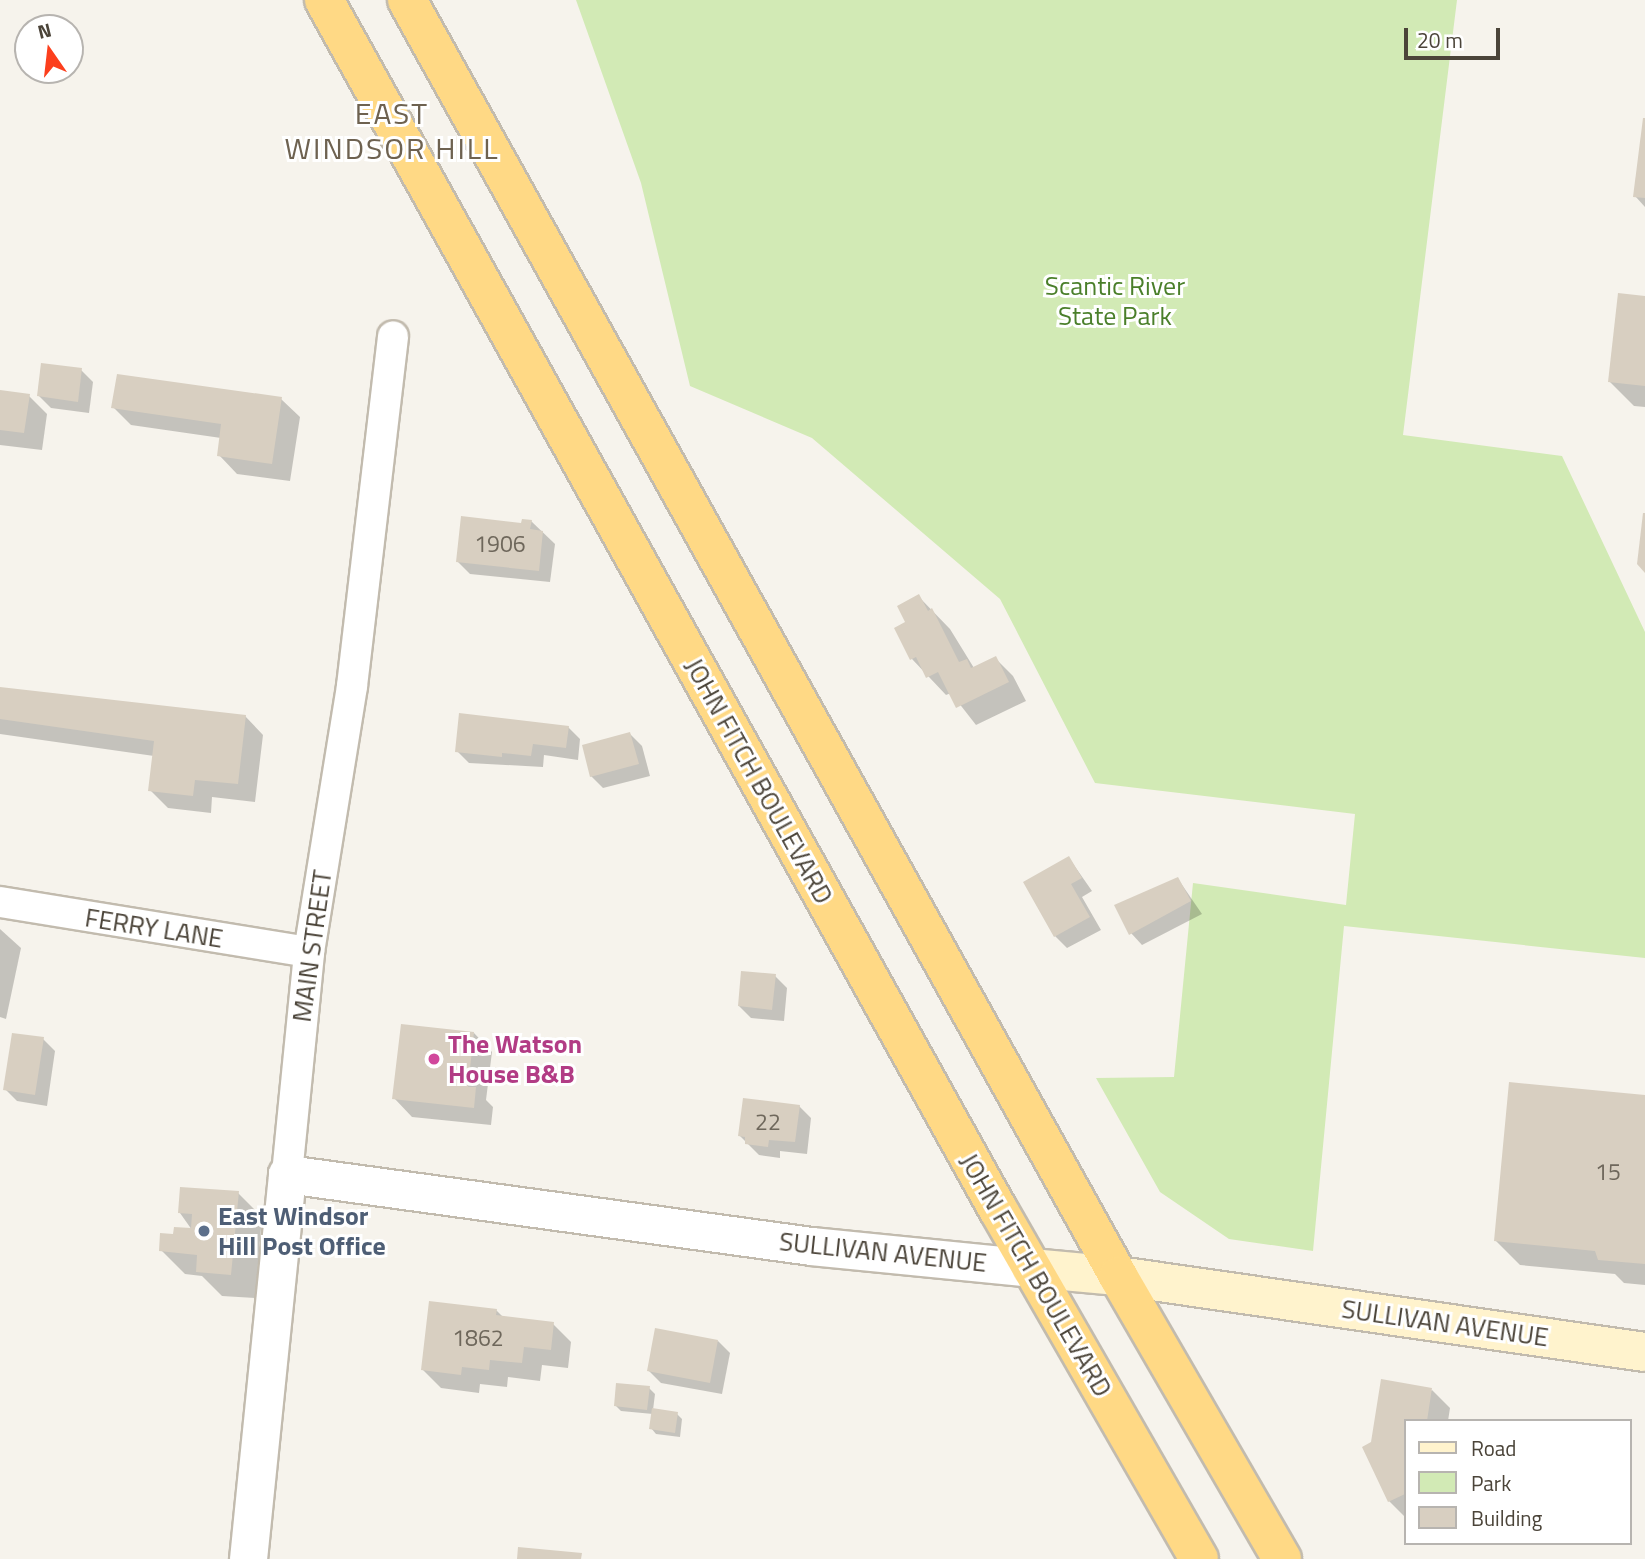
<!DOCTYPE html>
<html>
<head>
<meta charset="utf-8">
<style>
	body { margin:0 }
	#map { position:relative; width:1645px; height:1559px; overflow:hidden; background:#f6f3ec; font-family:"Titillium Web",sans-serif }
	div>[style] { position:absolute }
	[style*='--x'] { left:calc(var(--x)*1px); top:calc(var(--y)*1px); width:calc(var(--w)*1px); rotate:calc(var(--a)*1deg) }
	.green>* { inset:0; background:#d2eab5 }
	.shadow>* { inset:0; background:#0003 }
	.building>* { inset:0; background:#d8cfc1 }
	.roads { filter:drop-shadow(2px 0 #c2bbae) drop-shadow(-2px 0 #c2bbae) drop-shadow(0 2px #c2bbae) drop-shadow(0 -2px #c2bbae) }
	.minor>* { height:30px; margin:-15px; padding:0 15px; transform-origin:15px; border-radius:15px; background:#fff }
	.tertiary>* { height:37px; margin:-18.5px; padding:0 18.5px; transform-origin:18.5px; border-radius:18.5px; background:#fff }
	.secondary>* { height:38px; margin:-19px; padding:0 19px; transform-origin:19px; border-radius:19px; background:#fff3cd }
	.trunk>* { height:38px; margin:-19px; padding:0 19px; transform-origin:19px; border-radius:19px; background:#ffd985 }
	.dots>* { width:19px; height:19px; translate:-50% -50%; box-sizing:border-box; border:4px solid #fff; border-radius:50% }
	span { translate:-50% -50%; white-space:nowrap; text-align:center; line-height:1.15; -webkit-text-stroke:6px #fff; paint-order:stroke }
	.number-label { font-size:23px; color:#6e675b }
	.number-label span { -webkit-text-stroke-width:0 }
	.park-label { font-size:26px; color:#4a7f2a }
	.street-label { font-size:26px; color:#4b4439 }
	.hotel-label { font-size:26px; color:#b23c85; font-weight:700 }
	.left { translate:0 -50%; text-align:left }
	.service-label { font-size:26px; color:#4e5e75; font-weight:700 }
	.quarter-label { font-size:30px; color:#6e6250; letter-spacing:2px }
	.legend { position:absolute; left:1404px; top:1419px; width:228px; height:126px; box-sizing:border-box; background:#fff; border:2px solid #b7b4b0; margin:0; padding:9px 12px; list-style:none; font-size:21px; color:#4b4439 }
	.legend li { display:flex; align-items:center; gap:14px; height:35px }
	.legend b { width:35px; border:2px solid #b7b4b0 }
	.north { position:absolute; left:14px; top:14px; width:70px; height:70px; box-sizing:border-box; background:#fff; border:2px solid #b7b4b0; border-radius:50%; rotate:346deg; font-size:19px; font-weight:700; line-height:28px; text-align:center; color:#4b4439 }
	.north::after { content:''; display:block; margin:auto; width:24px; height:32px; background:#fc3f1d; clip-path:polygon(50% 0,100% 100%,50% 72%,0 100%) }
	.scale { position:absolute; left:1404px; top:28px; width:96px; height:32px; box-sizing:border-box; border:4px solid #4b4439; border-top:0; padding-left:9px; font-size:21px; line-height:24px; white-space:nowrap; color:#4b4439; -webkit-text-stroke:5px #fff; paint-order:stroke }
</style>
</head>
<body>
<div id="map">
	<div class="green">
		<i style="clip-path:polygon(576px 0,1457px 0,1403px 435px,1562px 456px,1645px 632px,1645px 958px,1344px 926px,1313px 1251px,1229px 1239px,1160px 1192px,1096px 1078px,1174px 1077px,1193px 883px,1346px 905px,1355px 814px,1095px 783px,1000px 599px,812px 438px,690px 386px,641px 183px)"></i>
	</div>
	<div class="shadow">
		<i style="clip-path:polygon(1645px 118px,1645px 207px,1635px 196px)"></i>
		<i style="clip-path:polygon(1645px 298px,1645px 407px,1634px 406px,1610px 382px)"></i>
		<i style="clip-path:polygon(81px 370px,93px 382px,89px 413px,51px 408px,39px 396px)"></i>
		<i style="clip-path:polygon(0 392px,29px 396px,47px 414px,42px 450px,0 445px)"></i>
		<i style="clip-path:polygon(281px 399px,300px 417px,290px 481px,237px 474px,219px 455px,221px 438px,131px 425px,113px 407px)"></i>
		<i style="clip-path:polygon(531px 521px,555px 544px,550px 582px,470px 574px,458px 562px)"></i>
		<i style="clip-path:polygon(919px 597px,950px 629px,974px 668px,995px 658px,1013px 676px,1026px 701px,976px 725px,951px 693px,946px 695px,912px 659px,897px 628px,907px 623px)"></i>
		<i style="clip-path:polygon(0 689px,245px 716px,263px 735px,255px 802px,212px 797px,211px 813px,168px 808px,150px 790px,154px 756px,0 734px)"></i>
		<i style="clip-path:polygon(568px 727px,580px 739px,578px 760px,544px 755px,543px 767px,469px 763px,457px 751px)"></i>
		<i style="clip-path:polygon(630px 734px,642px 746px,650px 776px,603px 788px,591px 776px)"></i>
		<i style="clip-path:polygon(1069px 858px,1092px 891px,1082px 897px,1101px 930px,1067px 948px,1055px 936px)"></i>
		<i style="clip-path:polygon(1178px 879px,1202px 914px,1142px 945px,1131px 933px)"></i>
		<i style="clip-path:polygon(0 929px,21px 948px,6px 1019px,0 1017px)"></i>
		<i style="clip-path:polygon(775px 976px,787px 988px,784px 1021px,751px 1018px,739px 1006px)"></i>
		<i style="clip-path:polygon(474px 1033px,492px 1052px,486px 1100px,493px 1107px,491px 1125px,412px 1117px,394px 1098px)"></i>
		<i style="clip-path:polygon(43px 1039px,55px 1051px,47px 1106px,17px 1101px,5px 1089px)"></i>
		<i style="clip-path:polygon(1645px 1097px,1645px 1285px,1624px 1283px,1615px 1274px,1520px 1265px,1496px 1241px)"></i>
		<i style="clip-path:polygon(799px 1106px,811px 1118px,807px 1154px,780px 1151px,780px 1158px,759px 1155px,740px 1136px)"></i>
		<i style="clip-path:polygon(238px 1193px,262px 1217px,255px 1298px,222px 1296px,202px 1276px,185px 1274px,161px 1250px,175px 1236px,192px 1230px,180px 1213px)"></i>
		<i style="clip-path:polygon(496px 1310px,504px 1318px,553px 1324px,571px 1342px,568px 1368px,542px 1365px,540px 1381px,508px 1377px,507px 1387px,480px 1384px,479px 1393px,441px 1388px,423px 1370px)"></i>
		<i style="clip-path:polygon(718px 1341px,730px 1353px,722px 1394px,661px 1383px,649px 1371px)"></i>
		<i style="clip-path:polygon(649px 1388px,655px 1394px,653px 1410px,677px 1414px,682px 1419px,680px 1437px,656px 1434px,651px 1428px,653px 1414px,621px 1411px,616px 1406px)"></i>
		<i style="clip-path:polygon(1432px 1390px,1450px 1408px,1448px 1421px,1405px 1421px,1405px 1517px,1389px 1501px,1372px 1443px)"></i>
	</div>
	<div class="building">
		<i style="clip-path:polygon(1643px 118px,1645px 118px,1645px 198px,1633px 197px)"></i>
		<i style="clip-path:polygon(1618px 293px,1645px 296px,1645px 386px,1608px 382px)"></i>
		<i style="clip-path:polygon(41px 363px,82px 368px,78px 402px,37px 396px)"></i>
		<i style="clip-path:polygon(117px 374px,282px 397px,272px 464px,217px 456px,221px 424px,111px 408px)"></i>
		<i style="clip-path:polygon(0 390px,30px 394px,24px 433px,0 430px)"></i>
		<i style="clip-path:polygon(1643px 513px,1645px 513px,1645px 573px,1637px 564px)"></i>
		<i style="clip-path:polygon(461px 516px,521px 523px,522px 519px,532px 520px,530px 529px,543px 531px,539px 571px,456px 562px)"></i>
		<i style="clip-path:polygon(919px 594px,928px 611px,932px 608px,959px 662px,967px 659px,971px 668px,996px 656px,1009px 682px,956px 708px,938px 672px,926px 678px,916px 657px,910px 660px,894px 628px,905px 622px,897px 606px)"></i>
		<i style="clip-path:polygon(0 687px,246px 715px,238px 784px,195px 780px,193px 796px,148px 791px,154px 741px,0 719px)"></i>
		<i style="clip-path:polygon(459px 713px,569px 726px,566px 748px,533px 744px,531px 756px,502px 753px,502px 757px,455px 752px)"></i>
		<i style="clip-path:polygon(630px 732px,639px 764px,590px 777px,582px 745px)"></i>
		<i style="clip-path:polygon(1069px 856px,1082px 878px,1071px 884px,1090px 917px,1054px 937px,1023px 882px)"></i>
		<i style="clip-path:polygon(1178px 877px,1191px 901px,1129px 935px,1114px 905px)"></i>
		<i style="clip-path:polygon(741px 971px,776px 974px,772px 1010px,738px 1006px)"></i>
		<i style="clip-path:polygon(401px 1024px,474px 1032px,468px 1087px,476px 1087px,474px 1108px,392px 1099px)"></i>
		<i style="clip-path:polygon(12px 1033px,44px 1037px,35px 1095px,3px 1090px)"></i>
		<i style="clip-path:polygon(1509px 1082px,1645px 1095px,1645px 1264px,1598px 1260px,1595px 1251px,1494px 1241px)"></i>
		<i style="clip-path:polygon(743px 1098px,800px 1105px,795px 1142px,769px 1140px,768px 1147px,745px 1144px,745px 1137px,738px 1136px)"></i>
		<i style="clip-path:polygon(180px 1187px,239px 1191px,231px 1275px,196px 1272px,197px 1255px,159px 1251px,160px 1233px,173px 1234px,174px 1227px,191px 1228px,192px 1214px,178px 1213px)"></i>
		<i style="clip-path:polygon(429px 1301px,497px 1309px,496px 1315px,554px 1322px,551px 1350px,524px 1347px,522px 1363px,490px 1360px,489px 1370px,462px 1367px,461px 1375px,421px 1370px)"></i>
		<i style="clip-path:polygon(655px 1328px,718px 1340px,710px 1383px,647px 1371px)"></i>
		<i style="clip-path:polygon(1381px 1379px,1432px 1388px,1427px 1421px,1405px 1421px,1405px 1494px,1388px 1502px,1362px 1447px,1371px 1442px)"></i>
		<i style="clip-path:polygon(616px 1383px,650px 1386px,647px 1410px,614px 1406px)"></i>
		<i style="clip-path:polygon(652px 1408px,678px 1412px,675px 1433px,649px 1429px)"></i>
		<i style="clip-path:polygon(518px 1547px,582px 1553px,581px 1559px,517px 1559px)"></i>
	</div>
	<div class="roads">
		<div class="minor">
			<i style="--x:0;--y:902;--w:313;--a:9.2"></i>
			<i style="--x:287;--y:1174;--w:223;--a:-84.3"></i>
			<i style="--x:309;--y:952;--w:269;--a:-80.8"></i>
			<i style="--x:352;--y:686;--w:352;--a:-83.3"></i>
		</div>
		<div class="tertiary">
			<i style="--x:248;--y:1559;--w:387;--a:-84.2"></i>
			<i style="--x:287;--y:1174;--w:529;--a:7.82"></i>
			<i style="--x:811;--y:1246;--w:221;--a:5.7"></i>
		</div>
		<div class="secondary">
			<i style="--x:1031;--y:1268;--w:87;--a:5.3"></i>
			<i style="--x:1118;--y:1276;--w:532;--a:8.21"></i>
		</div>
		<div class="trunk">
			<i style="--x:324;--y:0;--w:1386;--a:60.87"></i>
			<i style="--x:999;--y:1211;--w:401;--a:60.1"></i>
			<i style="--x:407;--y:0;--w:1461;--a:60.87"></i>
			<i style="--x:1118;--y:1276;--w:327;--a:59.9"></i>
		</div>
	</div>
	<div class="dots">
		<i style="left:434px;top:1059px;background:#d1479c"></i>
		<i style="left:204px;top:1231px;background:#5c6f8a"></i>
	</div>
	<div class="number-label">
		<span style="left:500px;top:544px">1906</span>
		<span style="left:768px;top:1122px">22</span>
		<span style="left:1608px;top:1172px">15</span>
		<span style="left:478px;top:1338px">1862</span>
	</div>
	<div class="park-label">
		<span style="left:1115px;top:301px">Scantic River<br>State Park</span>
	</div>
	<div class="street-label">
		<span style="left:759px;top:781px;rotate:61deg">JOHN FITCH BOULEVARD</span>
		<span style="left:154px;top:928px;rotate:9deg">FERRY LANE</span>
		<span style="left:312px;top:946px;rotate:-82deg">MAIN STREET</span>
		<span style="left:883px;top:1252px;rotate:6deg">SULLIVAN AVENUE</span>
		<span style="left:1036px;top:1275px;rotate:60deg">JOHN FITCH BOULEVARD</span>
		<span style="left:1445px;top:1323px;rotate:8deg">SULLIVAN AVENUE</span>
	</div>
	<div class="hotel-label">
		<span class="left" style="left:448px;top:1059px">The Watson<br>House B&amp;B</span>
	</div>
	<div class="service-label">
		<span class="left" style="left:218px;top:1231px">East Windsor<br>Hill Post Office</span>
	</div>
	<div class="quarter-label">
		<span style="left:392px;top:130px">EAST<br>WINDSOR HILL</span>
	</div>
	<ul class="legend">
	<li><b style="height:9px;background:#fff3cd"></b>Road</li>
	<li><b style="height:19px;background:#d2eab5"></b>Park</li>
	<li><b style="height:19px;background:#d8cfc1"></b>Building</li>
	</ul>
	<div class="north">N</div>
	<div class="scale">20 m</div>
</div>
</body>
</html>
